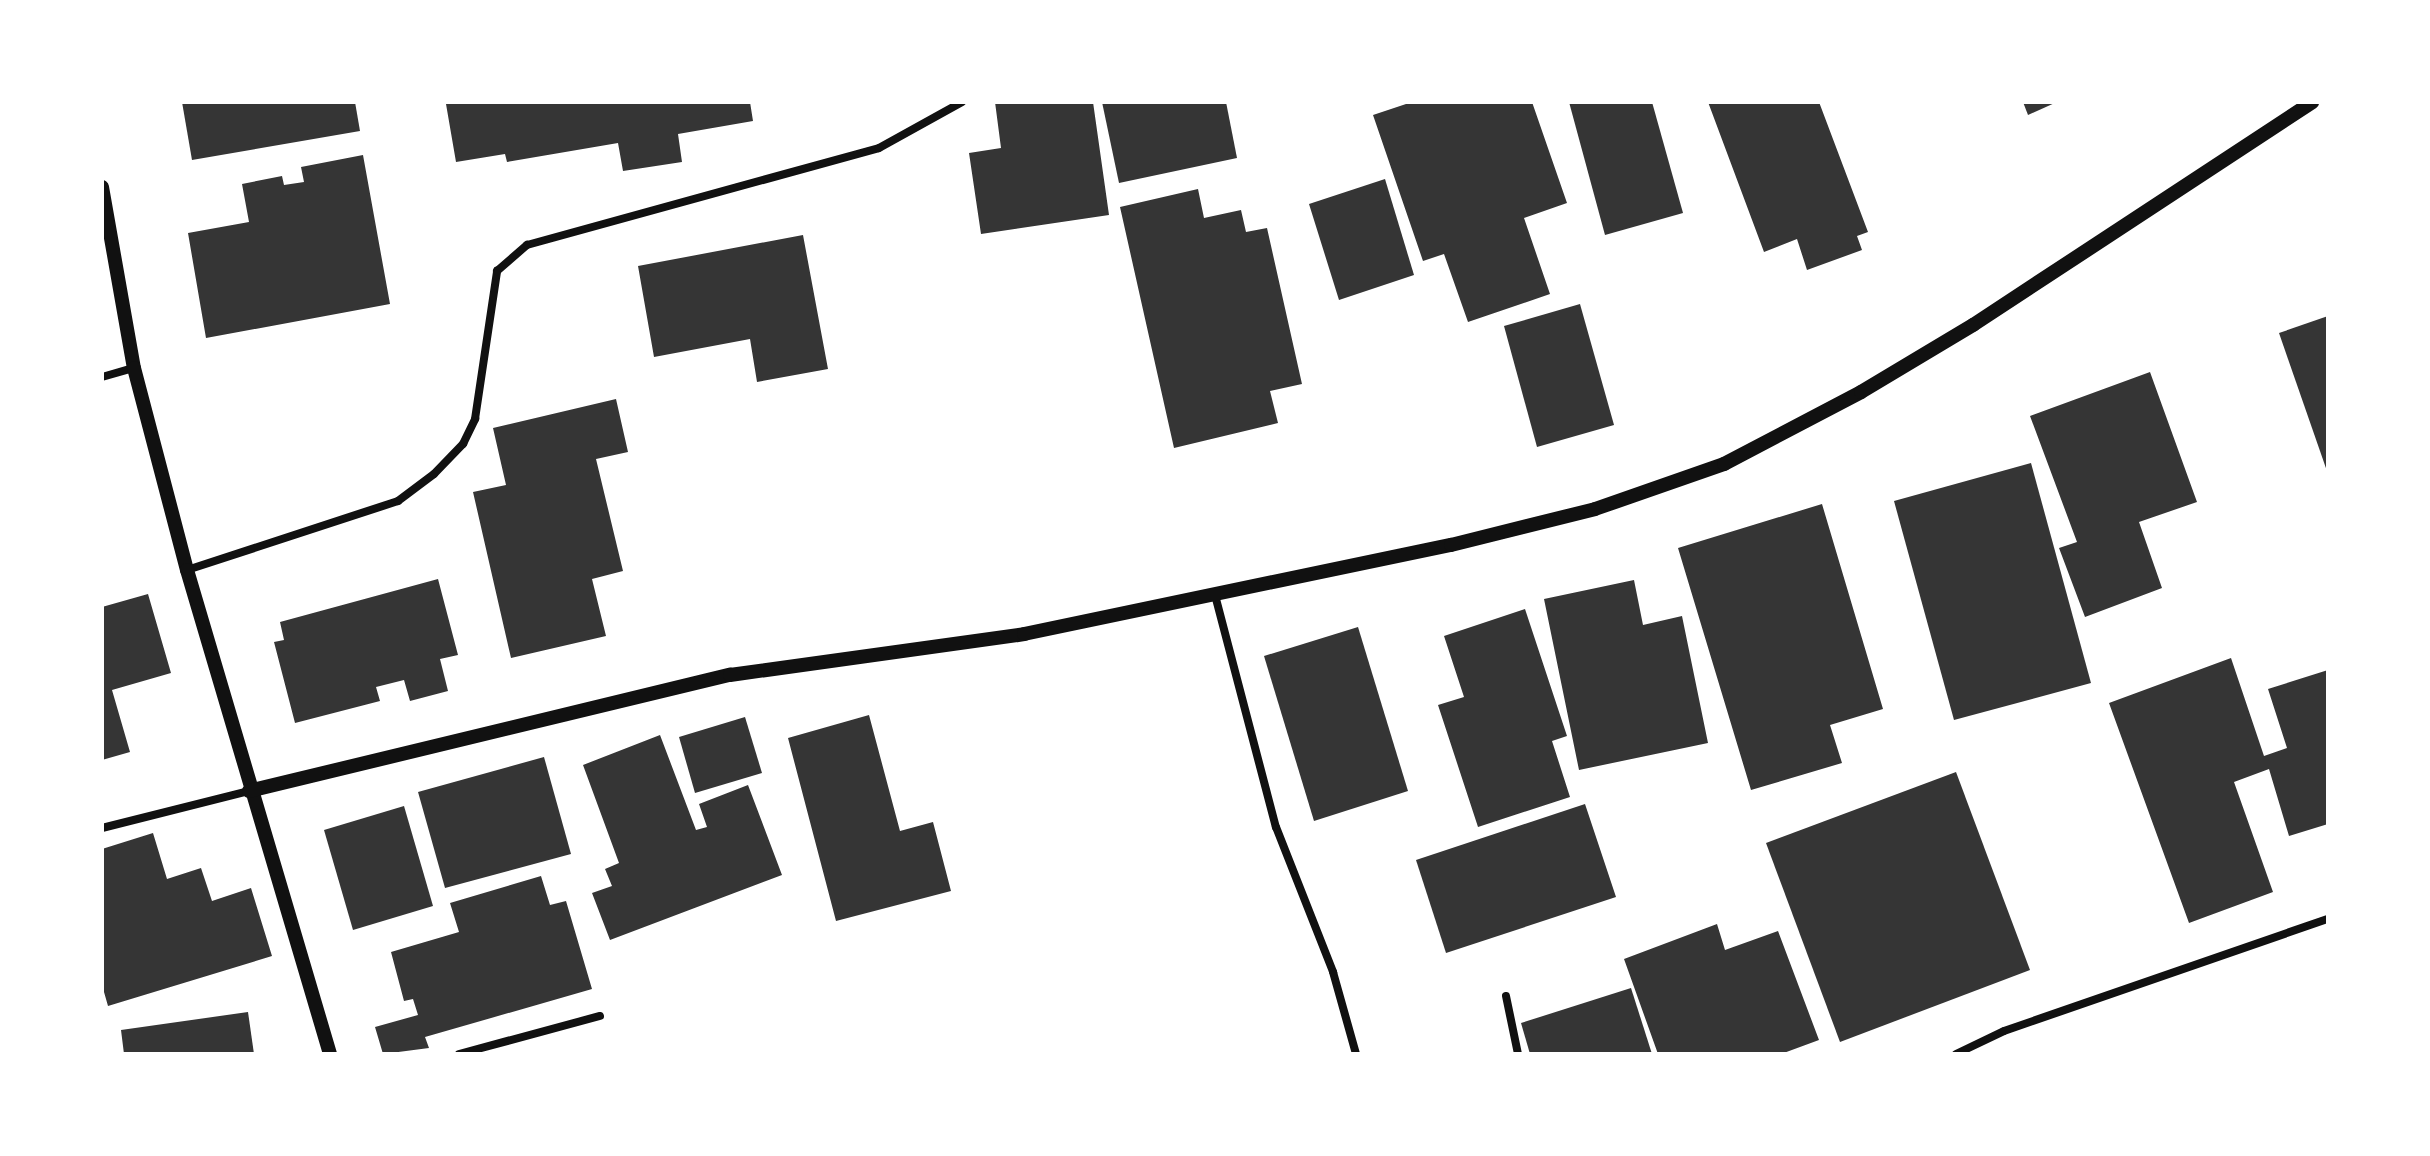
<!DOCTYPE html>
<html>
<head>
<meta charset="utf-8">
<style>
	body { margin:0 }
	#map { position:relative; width:2430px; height:1156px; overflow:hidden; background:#fff; font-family:Barlow,sans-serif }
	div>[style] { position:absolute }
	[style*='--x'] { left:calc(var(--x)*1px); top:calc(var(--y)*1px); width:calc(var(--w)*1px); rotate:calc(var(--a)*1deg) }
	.building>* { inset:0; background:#353535 }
	.minor>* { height:8px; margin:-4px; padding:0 4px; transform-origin:4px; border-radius:4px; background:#111 }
	.tertiary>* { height:14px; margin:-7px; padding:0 7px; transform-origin:7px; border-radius:7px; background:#111 }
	span { translate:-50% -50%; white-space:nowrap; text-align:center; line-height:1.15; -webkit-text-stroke:8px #fff; paint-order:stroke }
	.frame { position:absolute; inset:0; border:104px solid #fff; pointer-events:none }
</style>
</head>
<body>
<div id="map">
	<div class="building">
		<i style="clip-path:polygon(182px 102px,355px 102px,360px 131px,192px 160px)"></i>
		<i style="clip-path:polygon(460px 102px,750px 102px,753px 121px,678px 134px,682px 162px,623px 171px,618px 143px,507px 162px,505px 154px,456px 162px,446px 104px)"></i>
		<i style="clip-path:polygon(995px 102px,1093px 102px,1109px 215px,981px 234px,969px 153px,1001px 148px)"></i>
		<i style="clip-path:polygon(1102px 102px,1226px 102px,1237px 158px,1119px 183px)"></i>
		<i style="clip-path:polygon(1412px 102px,1532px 102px,1567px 203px,1524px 218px,1550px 294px,1468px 322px,1444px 254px,1423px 261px,1373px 115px)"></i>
		<i style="clip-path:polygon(1569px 102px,1652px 102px,1683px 213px,1605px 235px)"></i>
		<i style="clip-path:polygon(1708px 102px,1819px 102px,1868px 232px,1857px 236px,1862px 250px,1807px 270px,1797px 239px,1764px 252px)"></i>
		<i style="clip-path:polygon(2023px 102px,2057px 102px,2028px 115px)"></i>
		<i style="clip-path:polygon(363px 155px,390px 304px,206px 338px,188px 233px,249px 222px,242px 184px,282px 176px,284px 185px,304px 182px,301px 167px)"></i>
		<i style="clip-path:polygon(1385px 179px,1414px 275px,1339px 300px,1309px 204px)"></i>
		<i style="clip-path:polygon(1198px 189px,1204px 218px,1241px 210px,1246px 232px,1267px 228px,1302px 384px,1270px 391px,1278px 423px,1174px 448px,1120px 207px)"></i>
		<i style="clip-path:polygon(803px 235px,828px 369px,757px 382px,750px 339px,654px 357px,638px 266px)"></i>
		<i style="clip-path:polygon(1580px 304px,1614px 425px,1537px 447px,1504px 326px)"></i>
		<i style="clip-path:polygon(2328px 316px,2328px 474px,2279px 333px)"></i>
		<i style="clip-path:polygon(2150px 372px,2197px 502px,2139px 522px,2162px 588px,2085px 617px,2059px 548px,2077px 542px,2030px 416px)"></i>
		<i style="clip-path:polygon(616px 399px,628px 452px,596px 459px,623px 571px,592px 579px,606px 636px,511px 658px,473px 492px,506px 485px,493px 428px)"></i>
		<i style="clip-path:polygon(2031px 463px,2091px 683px,1954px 720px,1894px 501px)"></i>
		<i style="clip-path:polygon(1822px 504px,1883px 709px,1830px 725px,1842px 763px,1751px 790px,1678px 548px)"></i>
		<i style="clip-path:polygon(438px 579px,458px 655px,440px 659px,448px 691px,410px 701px,404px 680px,376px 687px,380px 701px,295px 723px,274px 642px,284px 640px,280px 622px)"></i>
		<i style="clip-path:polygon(1634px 580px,1643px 625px,1682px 616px,1708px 743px,1579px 770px,1544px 599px)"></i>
		<i style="clip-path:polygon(148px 594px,171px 673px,112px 690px,130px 752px,102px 760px,102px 607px)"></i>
		<i style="clip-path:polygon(1525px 609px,1567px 736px,1552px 741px,1570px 797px,1478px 827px,1438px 705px,1464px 697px,1444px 636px)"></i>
		<i style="clip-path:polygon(1358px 627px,1408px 791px,1314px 821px,1264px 656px)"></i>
		<i style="clip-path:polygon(2231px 658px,2264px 756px,2287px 748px,2268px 689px,2328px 670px,2328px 824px,2289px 836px,2269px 769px,2234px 782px,2273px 892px,2189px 923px,2109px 703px)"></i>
		<i style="clip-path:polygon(869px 715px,900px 831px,933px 822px,951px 891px,836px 921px,788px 738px)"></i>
		<i style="clip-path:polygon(745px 717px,762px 773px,695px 793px,679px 737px)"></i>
		<i style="clip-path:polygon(660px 735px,696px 830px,707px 827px,699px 804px,748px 785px,782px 875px,610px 940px,592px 893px,612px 886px,605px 869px,619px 863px,583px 765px)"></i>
		<i style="clip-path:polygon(544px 757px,571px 854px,445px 888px,418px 792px)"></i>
		<i style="clip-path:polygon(1956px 772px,2030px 970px,1840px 1042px,1766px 843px)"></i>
		<i style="clip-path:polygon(1585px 804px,1616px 897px,1446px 953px,1416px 860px)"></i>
		<i style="clip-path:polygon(404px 806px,433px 906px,353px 930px,324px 830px)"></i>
		<i style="clip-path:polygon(153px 833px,167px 879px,201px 868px,212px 901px,251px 888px,272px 956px,108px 1006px,102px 985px,102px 849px)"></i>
		<i style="clip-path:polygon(541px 876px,550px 905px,566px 901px,592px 989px,425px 1037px,429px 1048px,383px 1054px,375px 1027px,418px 1015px,413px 999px,404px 1001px,391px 952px,459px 932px,450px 903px)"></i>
		<i style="clip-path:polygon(1717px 924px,1725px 950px,1778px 931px,1819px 1040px,1781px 1054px,1658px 1054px,1624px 959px)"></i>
		<i style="clip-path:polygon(1631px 988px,1652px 1054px,1530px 1054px,1521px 1023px)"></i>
		<i style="clip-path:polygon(248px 1012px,254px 1054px,124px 1054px,121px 1030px)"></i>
	</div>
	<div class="minor">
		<i style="--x:102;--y:377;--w:33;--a:-16"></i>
		<i style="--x:187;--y:570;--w:222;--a:-18.1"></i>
		<i style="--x:398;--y:501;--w:45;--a:-36.9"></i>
		<i style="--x:434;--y:474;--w:42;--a:-46"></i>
		<i style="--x:463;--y:444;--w:28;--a:-64"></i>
		<i style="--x:475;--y:419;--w:150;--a:-81.5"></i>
		<i style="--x:497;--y:271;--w:40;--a:-41"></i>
		<i style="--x:527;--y:245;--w:365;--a:-15.4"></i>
		<i style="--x:879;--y:148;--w:95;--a:-29"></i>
		<i style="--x:1215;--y:595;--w:240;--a:75.3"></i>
		<i style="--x:1276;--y:827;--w:156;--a:68.5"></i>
		<i style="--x:1333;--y:972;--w:85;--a:74.3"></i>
		<i style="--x:102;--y:828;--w:152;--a:-14.1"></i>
		<i style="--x:1506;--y:996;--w:59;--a:78.3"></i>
		<i style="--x:459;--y:1054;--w:146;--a:-15.1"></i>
		<i style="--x:1956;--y:1054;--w:53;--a:-25.6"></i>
		<i style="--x:2004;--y:1031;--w:343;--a:-19.1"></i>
	</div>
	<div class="tertiary">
		<i style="--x:102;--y:187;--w:184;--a:80"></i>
		<i style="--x:134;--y:368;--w:209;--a:75.3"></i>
		<i style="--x:187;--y:570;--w:505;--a:73.54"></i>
		<i style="--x:249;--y:791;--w:495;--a:-13.6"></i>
		<i style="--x:730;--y:675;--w:297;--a:-7.9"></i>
		<i style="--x:1024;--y:634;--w:436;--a:-11.8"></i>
		<i style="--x:1451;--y:545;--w:148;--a:-14"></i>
		<i style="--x:1595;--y:509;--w:137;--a:-19.2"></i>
		<i style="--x:1724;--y:464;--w:155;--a:-27.7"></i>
		<i style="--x:1861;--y:392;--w:131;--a:-30.9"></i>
		<i style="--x:1973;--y:325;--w:406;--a:-33.3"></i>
	</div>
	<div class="frame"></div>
</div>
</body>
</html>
